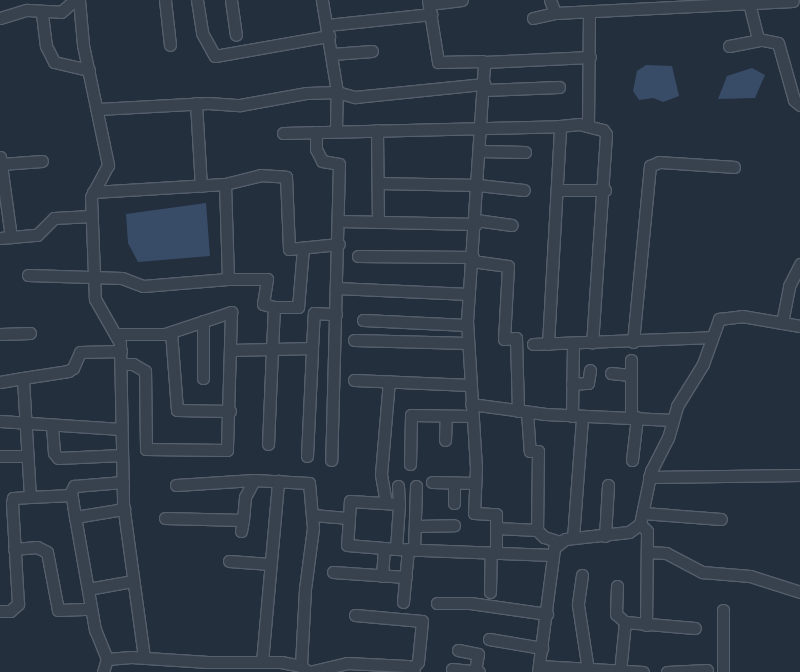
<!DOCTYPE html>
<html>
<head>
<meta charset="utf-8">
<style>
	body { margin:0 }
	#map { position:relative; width:800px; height:672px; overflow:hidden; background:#242f3e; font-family:Mulish,sans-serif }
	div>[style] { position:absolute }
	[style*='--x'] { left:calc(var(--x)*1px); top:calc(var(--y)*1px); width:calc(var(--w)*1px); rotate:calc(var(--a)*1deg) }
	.water>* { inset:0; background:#394c67 }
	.roads { filter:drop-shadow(1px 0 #565f6c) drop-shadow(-1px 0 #565f6c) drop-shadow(0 1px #565f6c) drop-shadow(0 -1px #565f6c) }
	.minor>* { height:11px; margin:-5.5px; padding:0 5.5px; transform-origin:5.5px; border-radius:5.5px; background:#38414e }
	span { translate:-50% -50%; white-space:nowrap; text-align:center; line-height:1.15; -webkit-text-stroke:3px #1d2633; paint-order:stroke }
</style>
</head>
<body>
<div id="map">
	<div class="water">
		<i style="clip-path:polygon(646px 65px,672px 66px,679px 96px,663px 102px,653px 98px,639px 100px,633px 91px,637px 71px)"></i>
		<i style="clip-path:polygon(752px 68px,765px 75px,755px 98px,718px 99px,727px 76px)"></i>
		<i style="clip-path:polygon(206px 203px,210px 256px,138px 262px,128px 243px,126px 214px)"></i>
	</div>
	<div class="roads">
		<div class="minor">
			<i style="--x:79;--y:0;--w:45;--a:84.9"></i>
			<i style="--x:83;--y:45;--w:123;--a:78.2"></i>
			<i style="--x:108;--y:165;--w:36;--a:118"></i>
			<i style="--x:91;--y:197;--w:102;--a:87.8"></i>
			<i style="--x:95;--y:299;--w:51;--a:60.4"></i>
			<i style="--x:120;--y:343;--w:161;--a:88.9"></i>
			<i style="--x:123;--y:504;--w:154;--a:82.2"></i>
			<i style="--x:165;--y:0;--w:45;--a:83.7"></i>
			<i style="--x:197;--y:0;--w:33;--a:81"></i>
			<i style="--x:202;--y:33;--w:26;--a:61"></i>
			<i style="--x:215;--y:56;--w:116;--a:-10"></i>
			<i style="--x:231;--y:0;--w:35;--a:82"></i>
			<i style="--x:428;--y:0;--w:63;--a:80.8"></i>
			<i style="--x:438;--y:62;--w:44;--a:-1.3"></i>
			<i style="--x:482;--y:61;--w:4;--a:63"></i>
			<i style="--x:484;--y:65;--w:257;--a:93.8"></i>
			<i style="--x:467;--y:321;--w:147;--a:86.5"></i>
			<i style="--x:476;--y:468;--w:45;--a:92.5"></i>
			<i style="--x:474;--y:513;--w:22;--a:3"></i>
			<i style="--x:496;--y:514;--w:14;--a:90"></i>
			<i style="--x:496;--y:528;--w:41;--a:2.8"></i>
			<i style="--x:537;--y:530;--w:10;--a:45"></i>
			<i style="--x:544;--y:537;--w:17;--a:17"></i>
			<i style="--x:550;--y:0;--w:14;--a:69"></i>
			<i style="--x:555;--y:13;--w:238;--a:-2.9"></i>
			<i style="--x:749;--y:3;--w:37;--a:76"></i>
			<i style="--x:758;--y:39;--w:20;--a:11"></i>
			<i style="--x:778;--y:43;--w:59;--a:74.3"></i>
			<i style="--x:794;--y:100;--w:8;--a:40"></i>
			<i style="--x:429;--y:4;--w:33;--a:-7"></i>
			<i style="--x:42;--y:14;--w:32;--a:83"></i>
			<i style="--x:46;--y:46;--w:18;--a:63"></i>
			<i style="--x:54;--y:62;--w:36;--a:13"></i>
			<i style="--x:0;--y:18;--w:28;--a:-17"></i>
			<i style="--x:27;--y:10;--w:34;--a:3"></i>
			<i style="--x:61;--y:12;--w:18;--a:-41"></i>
			<i style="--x:533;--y:18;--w:23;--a:-13"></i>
			<i style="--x:327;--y:25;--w:105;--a:-6"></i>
			<i style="--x:729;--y:46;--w:31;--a:-11"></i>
			<i style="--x:332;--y:54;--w:40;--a:-4.3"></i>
			<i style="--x:484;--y:62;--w:106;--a:-2.7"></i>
			<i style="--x:484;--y:90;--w:75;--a:-2.3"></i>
			<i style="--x:196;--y:103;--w:83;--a:86.6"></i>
			<i style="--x:98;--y:109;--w:110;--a:-3.1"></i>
			<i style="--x:208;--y:103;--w:32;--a:4"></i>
			<i style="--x:240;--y:105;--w:68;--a:-10.2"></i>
			<i style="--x:307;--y:93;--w:30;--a:-2"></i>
			<i style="--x:337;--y:92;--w:93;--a:-99.3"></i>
			<i style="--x:588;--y:126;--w:115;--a:-89.5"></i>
			<i style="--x:377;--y:130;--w:92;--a:89.4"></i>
			<i style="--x:336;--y:131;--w:39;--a:-89"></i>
			<i style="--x:337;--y:92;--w:19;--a:16"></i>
			<i style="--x:355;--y:97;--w:130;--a:-5.8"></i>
			<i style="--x:316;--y:132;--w:17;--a:90"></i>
			<i style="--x:316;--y:149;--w:13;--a:63"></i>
			<i style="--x:322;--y:161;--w:17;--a:10"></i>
			<i style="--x:339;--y:164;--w:296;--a:91.5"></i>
			<i style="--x:283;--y:133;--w:277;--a:-1.4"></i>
			<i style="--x:480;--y:151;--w:45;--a:1.3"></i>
			<i style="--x:0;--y:157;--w:81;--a:82.2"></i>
			<i style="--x:1;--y:164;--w:41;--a:-4.2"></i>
			<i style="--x:378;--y:183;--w:100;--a:1.1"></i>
			<i style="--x:478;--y:185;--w:46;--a:6.2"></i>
			<i style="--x:557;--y:190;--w:48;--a:0"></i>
			<i style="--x:93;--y:192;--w:132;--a:-3.5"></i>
			<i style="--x:225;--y:184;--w:36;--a:-14"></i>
			<i style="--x:260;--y:175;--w:26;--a:4"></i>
			<i style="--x:286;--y:177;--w:72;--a:87.6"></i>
			<i style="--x:289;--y:249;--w:50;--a:-5.7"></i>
			<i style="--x:476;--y:220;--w:36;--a:8"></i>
			<i style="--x:340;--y:221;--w:136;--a:1.3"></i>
			<i style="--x:0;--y:238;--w:37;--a:-5"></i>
			<i style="--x:37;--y:235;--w:24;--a:-45"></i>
			<i style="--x:54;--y:218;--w:37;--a:-3"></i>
			<i style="--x:303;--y:248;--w:59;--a:94.8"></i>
			<i style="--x:298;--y:307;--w:24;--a:180"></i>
			<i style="--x:274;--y:307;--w:42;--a:92.7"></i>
			<i style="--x:272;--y:349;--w:40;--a:-1.4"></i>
			<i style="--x:312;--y:348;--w:35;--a:-87"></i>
			<i style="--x:314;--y:313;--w:22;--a:3"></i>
			<i style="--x:358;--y:256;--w:115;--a:0.5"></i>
			<i style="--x:472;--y:261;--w:36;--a:8"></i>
			<i style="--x:508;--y:266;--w:73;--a:93.1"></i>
			<i style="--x:504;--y:339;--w:12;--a:-5"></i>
			<i style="--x:516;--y:338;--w:73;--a:88.4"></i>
			<i style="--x:28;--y:275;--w:94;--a:1.8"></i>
			<i style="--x:122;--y:278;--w:22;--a:21"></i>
			<i style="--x:143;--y:286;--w:85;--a:-4.7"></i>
			<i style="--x:228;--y:279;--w:95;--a:-91.8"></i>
			<i style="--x:228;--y:279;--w:39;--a:0"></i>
			<i style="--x:267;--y:279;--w:25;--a:99"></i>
			<i style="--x:263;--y:304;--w:11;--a:15"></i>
			<i style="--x:336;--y:288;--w:133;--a:2.6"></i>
			<i style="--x:363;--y:320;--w:104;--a:2.8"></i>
			<i style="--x:782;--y:323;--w:38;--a:-79"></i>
			<i style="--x:789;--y:286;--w:25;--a:-63"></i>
			<i style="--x:171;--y:332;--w:78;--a:85.6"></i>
			<i style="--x:177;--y:410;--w:53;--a:1.1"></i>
			<i style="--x:0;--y:334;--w:30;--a:-2"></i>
			<i style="--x:116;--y:334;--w:49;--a:0"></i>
			<i style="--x:165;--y:334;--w:70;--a:-18.4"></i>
			<i style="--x:231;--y:312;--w:138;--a:91.7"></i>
			<i style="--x:227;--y:450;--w:81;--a:-179.3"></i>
			<i style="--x:146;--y:449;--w:78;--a:-90.7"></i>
			<i style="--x:145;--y:371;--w:14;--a:-150"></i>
			<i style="--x:133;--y:364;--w:12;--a:180"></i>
			<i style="--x:354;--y:340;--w:114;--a:1.5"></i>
			<i style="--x:633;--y:342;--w:177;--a:-84.5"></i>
			<i style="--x:650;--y:166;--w:10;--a:-24"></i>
			<i style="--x:659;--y:162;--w:75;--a:3.8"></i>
			<i style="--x:533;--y:344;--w:179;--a:-2.2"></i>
			<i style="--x:548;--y:344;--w:218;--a:-86.8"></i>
			<i style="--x:560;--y:126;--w:19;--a:-6"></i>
			<i style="--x:579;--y:124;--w:25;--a:14"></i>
			<i style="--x:603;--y:130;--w:5;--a:53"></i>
			<i style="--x:606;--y:134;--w:209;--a:93.8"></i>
			<i style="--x:230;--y:350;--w:42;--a:-1.4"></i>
			<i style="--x:272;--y:349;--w:95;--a:92.4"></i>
			<i style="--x:631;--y:360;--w:57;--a:90"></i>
			<i style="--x:611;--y:373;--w:19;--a:6"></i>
			<i style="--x:203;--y:378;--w:57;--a:-90"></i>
			<i style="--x:354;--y:380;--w:116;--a:2.5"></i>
			<i style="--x:0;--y:382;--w:23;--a:-10"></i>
			<i style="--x:572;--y:384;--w:16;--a:-4"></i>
			<i style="--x:588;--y:383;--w:13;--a:-81"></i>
			<i style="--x:471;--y:404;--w:75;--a:7.7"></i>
			<i style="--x:545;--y:414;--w:128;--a:2.7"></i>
			<i style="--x:527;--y:412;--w:39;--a:86"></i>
			<i style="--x:530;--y:451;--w:8;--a:0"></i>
			<i style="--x:538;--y:451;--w:79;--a:90.7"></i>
			<i style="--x:572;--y:416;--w:72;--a:-89.2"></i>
			<i style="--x:0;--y:421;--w:121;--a:3.8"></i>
			<i style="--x:52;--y:425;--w:28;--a:86"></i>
			<i style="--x:54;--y:453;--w:6;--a:51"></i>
			<i style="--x:58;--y:458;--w:64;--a:-2.7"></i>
			<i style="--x:445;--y:440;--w:24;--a:-88"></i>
			<i style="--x:0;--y:456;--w:26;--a:0"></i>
			<i style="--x:307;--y:456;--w:108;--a:-87.3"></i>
			<i style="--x:632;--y:460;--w:43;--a:-83.4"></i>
			<i style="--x:410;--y:464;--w:49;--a:-88.8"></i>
			<i style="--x:411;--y:415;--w:61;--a:0.9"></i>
			<i style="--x:649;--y:477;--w:151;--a:-0.8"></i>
			<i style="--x:432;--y:482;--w:43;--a:1.3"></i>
			<i style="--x:176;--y:485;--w:78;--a:-3.7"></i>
			<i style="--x:398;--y:486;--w:18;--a:87"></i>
			<i style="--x:30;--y:497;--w:41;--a:-2.8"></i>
			<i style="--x:386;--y:503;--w:29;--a:-100"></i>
			<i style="--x:381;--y:474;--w:93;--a:-85.1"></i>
			<i style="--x:454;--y:503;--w:20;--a:-90"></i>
			<i style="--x:643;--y:513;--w:78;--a:4.4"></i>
			<i style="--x:313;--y:515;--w:36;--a:5"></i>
			<i style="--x:349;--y:518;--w:17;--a:-87"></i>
			<i style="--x:350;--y:501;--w:49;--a:3.5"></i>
			<i style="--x:399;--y:504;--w:45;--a:93.8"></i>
			<i style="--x:396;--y:549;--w:157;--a:2.2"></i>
			<i style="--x:75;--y:517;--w:25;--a:-99"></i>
			<i style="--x:71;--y:492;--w:7;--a:-63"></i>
			<i style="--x:74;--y:486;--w:49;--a:-4.7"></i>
			<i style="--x:165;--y:518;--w:78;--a:1.5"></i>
			<i style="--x:243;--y:520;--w:23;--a:-85"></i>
			<i style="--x:245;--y:497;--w:19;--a:-62"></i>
			<i style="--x:254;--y:480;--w:55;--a:3.1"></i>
			<i style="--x:309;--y:483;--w:45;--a:84.9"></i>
			<i style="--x:313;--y:528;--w:62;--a:97.5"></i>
			<i style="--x:305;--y:589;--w:77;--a:93"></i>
			<i style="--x:349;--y:518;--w:27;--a:94"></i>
			<i style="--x:347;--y:545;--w:49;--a:4.7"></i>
			<i style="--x:640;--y:524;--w:10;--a:45"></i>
			<i style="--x:647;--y:531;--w:94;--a:90.6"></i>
			<i style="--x:415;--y:526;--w:39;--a:-1"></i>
			<i style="--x:241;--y:531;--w:11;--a:-80"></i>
			<i style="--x:605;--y:536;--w:51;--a:-86.6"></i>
			<i style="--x:573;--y:538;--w:121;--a:-85.7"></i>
			<i style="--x:14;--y:549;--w:23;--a:-5"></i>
			<i style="--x:37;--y:547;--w:11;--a:27"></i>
			<i style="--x:47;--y:552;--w:59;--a:79.3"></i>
			<i style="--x:58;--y:610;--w:33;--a:-2"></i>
			<i style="--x:414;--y:550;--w:64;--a:-88.2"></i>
			<i style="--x:496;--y:552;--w:24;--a:-90"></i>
			<i style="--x:647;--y:552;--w:19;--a:3"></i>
			<i style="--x:666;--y:553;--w:41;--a:27.8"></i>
			<i style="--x:702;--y:572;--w:48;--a:4.8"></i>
			<i style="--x:750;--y:576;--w:52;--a:17.7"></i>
			<i style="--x:229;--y:561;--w:41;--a:4.2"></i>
			<i style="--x:333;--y:572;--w:73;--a:3.9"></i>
			<i style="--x:582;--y:575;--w:30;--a:98"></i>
			<i style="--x:578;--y:605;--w:66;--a:81.3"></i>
			<i style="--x:382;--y:576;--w:28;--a:-86"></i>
			<i style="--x:617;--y:586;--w:28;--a:92"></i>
			<i style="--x:616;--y:614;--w:12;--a:42"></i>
			<i style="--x:88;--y:589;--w:46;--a:-10.1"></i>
			<i style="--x:490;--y:592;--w:39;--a:-89"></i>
			<i style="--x:403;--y:602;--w:53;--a:-84.6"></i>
			<i style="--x:437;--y:603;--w:33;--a:0"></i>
			<i style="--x:470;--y:603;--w:78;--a:8.1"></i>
			<i style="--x:0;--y:611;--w:10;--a:0"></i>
			<i style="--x:10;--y:611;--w:11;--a:-41"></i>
			<i style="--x:18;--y:604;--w:101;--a:-93.4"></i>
			<i style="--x:12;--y:503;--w:5;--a:-79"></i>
			<i style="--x:13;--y:498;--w:17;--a:-3"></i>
			<i style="--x:30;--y:497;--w:119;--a:-93.4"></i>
			<i style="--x:23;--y:378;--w:46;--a:-8.8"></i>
			<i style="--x:68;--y:371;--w:6;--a:-31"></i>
			<i style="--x:73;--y:368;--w:17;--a:-66"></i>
			<i style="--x:80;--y:352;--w:41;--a:-1.4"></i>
			<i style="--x:355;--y:615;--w:67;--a:5.1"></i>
			<i style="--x:422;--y:621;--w:41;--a:95.6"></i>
			<i style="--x:418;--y:662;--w:9;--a:131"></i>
			<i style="--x:489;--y:639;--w:54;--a:9.6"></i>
			<i style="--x:458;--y:650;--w:20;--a:11"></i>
			<i style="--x:478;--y:654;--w:17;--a:100"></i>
			<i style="--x:107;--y:659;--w:31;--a:-112"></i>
			<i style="--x:95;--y:630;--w:115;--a:-100"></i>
			<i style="--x:75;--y:517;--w:50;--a:-9.3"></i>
			<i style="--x:262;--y:662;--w:182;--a:-84.9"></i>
			<i style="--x:539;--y:666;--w:104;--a:3.3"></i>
			<i style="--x:452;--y:669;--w:27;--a:6"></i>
			<i style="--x:103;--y:672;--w:14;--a:-73"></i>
			<i style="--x:107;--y:659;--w:24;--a:-5"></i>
			<i style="--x:131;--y:657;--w:77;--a:3.7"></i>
			<i style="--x:208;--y:662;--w:73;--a:0"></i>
			<i style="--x:281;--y:662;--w:20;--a:11"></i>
			<i style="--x:301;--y:666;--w:9;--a:41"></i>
			<i style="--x:309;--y:672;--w:39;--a:-13"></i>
			<i style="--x:347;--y:663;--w:60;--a:2.9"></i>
			<i style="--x:407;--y:666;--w:9;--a:41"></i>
			<i style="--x:538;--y:672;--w:125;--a:-82.6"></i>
			<i style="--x:554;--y:548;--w:14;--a:-39"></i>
			<i style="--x:565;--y:539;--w:64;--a:-6.2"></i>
			<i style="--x:629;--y:532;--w:14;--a:-36"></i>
			<i style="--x:640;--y:524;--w:54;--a:-78.3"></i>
			<i style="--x:651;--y:471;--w:37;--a:-63"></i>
			<i style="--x:668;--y:438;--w:33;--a:-74"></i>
			<i style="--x:677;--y:406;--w:49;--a:-58.2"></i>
			<i style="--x:703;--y:364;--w:48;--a:-70.4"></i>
			<i style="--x:719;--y:319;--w:23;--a:-7"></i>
			<i style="--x:742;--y:316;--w:59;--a:9.8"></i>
			<i style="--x:620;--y:672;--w:50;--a:-84.3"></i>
			<i style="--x:625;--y:622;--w:70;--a:4.9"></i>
			<i style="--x:667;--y:672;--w:40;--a:-2.9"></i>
			<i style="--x:723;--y:672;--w:62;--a:-90"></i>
		</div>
	</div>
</div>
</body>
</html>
